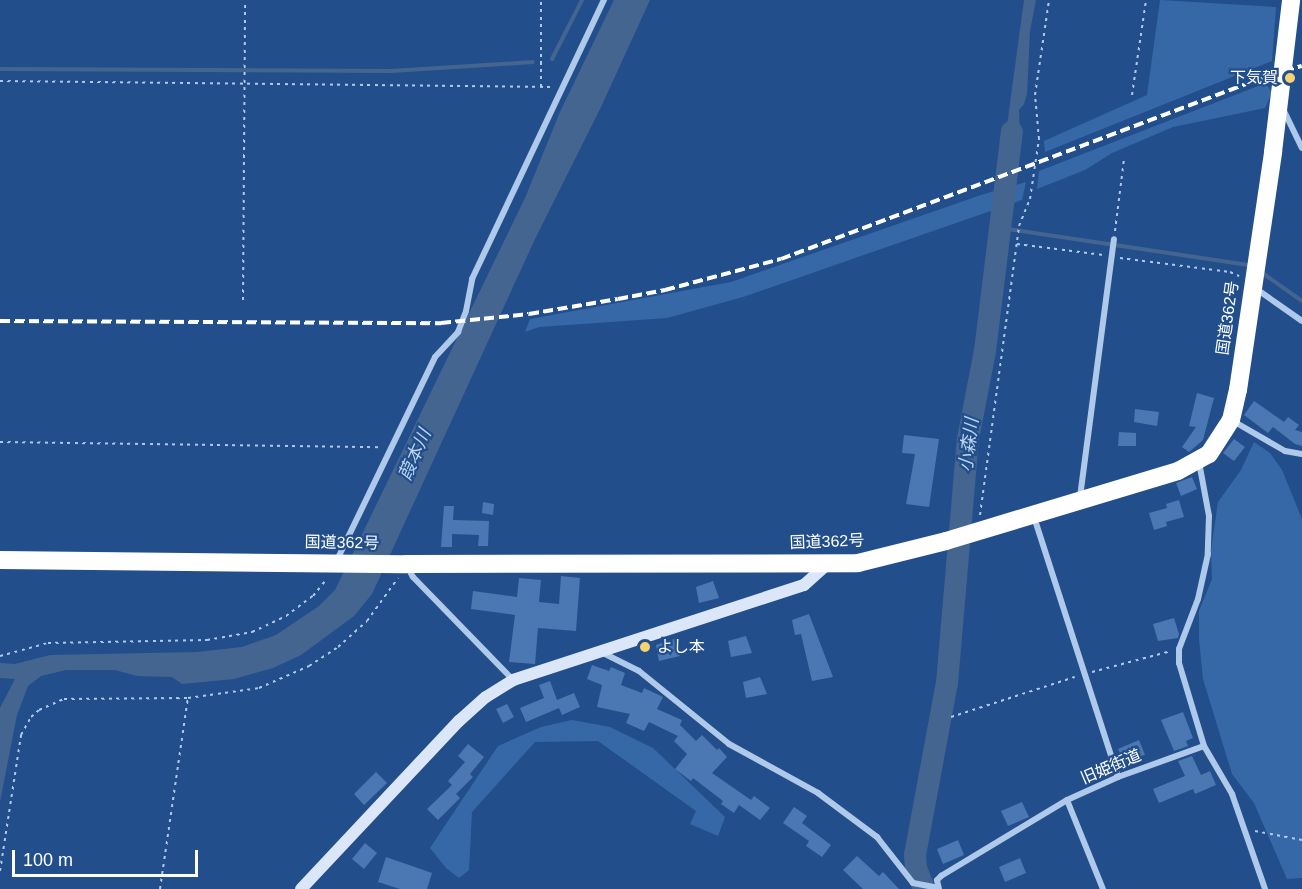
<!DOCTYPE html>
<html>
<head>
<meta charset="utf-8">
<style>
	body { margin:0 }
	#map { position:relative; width:1302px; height:889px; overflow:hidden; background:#224f8b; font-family:Arial,"Noto Sans JP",sans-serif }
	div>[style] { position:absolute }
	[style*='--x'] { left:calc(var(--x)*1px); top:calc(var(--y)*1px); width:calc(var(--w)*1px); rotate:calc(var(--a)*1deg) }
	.green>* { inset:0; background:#3668a8 }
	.water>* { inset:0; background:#456591 }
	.stream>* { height:4px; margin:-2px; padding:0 2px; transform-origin:2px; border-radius:2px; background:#456591 }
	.river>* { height:22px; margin:-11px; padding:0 11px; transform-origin:11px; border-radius:11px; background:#456591 }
	.building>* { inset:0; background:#4b77b2 }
	.path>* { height:2px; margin-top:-1px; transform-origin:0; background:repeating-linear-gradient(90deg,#afc9eb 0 3px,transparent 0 7.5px) }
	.street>* { height:6px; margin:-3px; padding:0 3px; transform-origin:3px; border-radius:3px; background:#afc9eb }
	.secondary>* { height:12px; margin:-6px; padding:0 6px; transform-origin:6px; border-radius:6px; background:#dbe7f9 }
	.highway>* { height:18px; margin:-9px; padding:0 9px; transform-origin:9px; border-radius:9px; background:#fff }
	.rail>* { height:4px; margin-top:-2px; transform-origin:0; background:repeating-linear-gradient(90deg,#fff 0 10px,transparent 0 14.5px) }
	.dots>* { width:16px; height:16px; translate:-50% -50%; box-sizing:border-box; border:3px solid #224f8b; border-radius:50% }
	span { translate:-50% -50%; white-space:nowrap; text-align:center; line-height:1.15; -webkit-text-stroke:4.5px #224f8b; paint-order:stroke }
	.poi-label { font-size:16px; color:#fff }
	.right { translate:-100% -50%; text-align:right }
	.left { translate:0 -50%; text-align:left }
	.street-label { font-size:16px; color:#fff }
	.water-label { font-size:18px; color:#bbd4f2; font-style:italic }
	.scale { position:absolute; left:12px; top:850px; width:186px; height:27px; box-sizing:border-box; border:3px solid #fff; border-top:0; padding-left:8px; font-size:18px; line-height:21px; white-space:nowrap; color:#fff; -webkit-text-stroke:4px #224f8b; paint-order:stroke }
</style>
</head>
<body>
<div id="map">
	<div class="green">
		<i style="clip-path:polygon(1160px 0,1276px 7px,1272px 61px,1045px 152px,1044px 141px,1147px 95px)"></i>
		<i style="clip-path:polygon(1266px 83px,1272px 93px,1265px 108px,1173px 127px,1112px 153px,1085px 170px,1037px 189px,1039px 171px)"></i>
		<i style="clip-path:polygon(1026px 182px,1022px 200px,743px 297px,667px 318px,539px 327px,525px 332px,530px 319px,731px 282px,981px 195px)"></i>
		<i style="clip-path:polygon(1254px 442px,1270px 453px,1282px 470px,1302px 519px,1302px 878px,1287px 879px,1254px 803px,1232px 774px,1203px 679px,1199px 639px,1199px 611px,1212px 579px,1211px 550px,1218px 502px,1241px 470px)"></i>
		<i style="clip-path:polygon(572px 720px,610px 727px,653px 748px,725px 817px,718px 836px,690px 824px,696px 811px,598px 741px,535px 742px,472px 812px,469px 870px,459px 878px,446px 868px,430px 848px,498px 746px,541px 727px)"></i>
	</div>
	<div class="water">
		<i style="clip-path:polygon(614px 0,650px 0,601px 107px,535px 239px,372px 594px,354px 616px,301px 655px,273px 668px,234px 679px,182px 684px,172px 677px,137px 676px,115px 670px,66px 670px,41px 676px,28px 686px,17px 715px,0 802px,0 708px,15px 679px,0 678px,0 663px,15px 664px,50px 655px,197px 652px,242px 647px,276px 635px,319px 606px,335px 590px,525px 198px,560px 112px)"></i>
		<i style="clip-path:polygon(1024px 0,1036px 0,1030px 31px,1027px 94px,1024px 104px,1019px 110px,1020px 141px,1010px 165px,1003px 155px)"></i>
	</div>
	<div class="stream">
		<i style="--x:552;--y:59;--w:66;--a:-63"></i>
		<i style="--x:0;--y:69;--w:391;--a:0.3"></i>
		<i style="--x:391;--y:71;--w:142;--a:-3.6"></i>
		<i style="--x:1001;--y:228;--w:252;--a:8.5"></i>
		<i style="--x:1261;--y:272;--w:50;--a:35.3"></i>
	</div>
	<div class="river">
		<i style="--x:924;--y:889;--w:22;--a:-111"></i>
		<i style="--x:916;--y:868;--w:13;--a:-94"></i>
		<i style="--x:915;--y:855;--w:175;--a:-79.5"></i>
		<i style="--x:947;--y:683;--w:245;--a:-85.1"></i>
		<i style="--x:968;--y:439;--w:90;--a:-79.1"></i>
		<i style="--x:985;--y:351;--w:221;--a:-83"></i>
	</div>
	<div class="building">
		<i style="clip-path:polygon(1197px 393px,1214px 398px,1203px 440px,1189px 452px,1182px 447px,1196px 427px,1189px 426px)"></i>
		<i style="clip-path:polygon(1254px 401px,1284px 422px,1288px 417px,1299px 425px,1295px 430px,1302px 432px,1302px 446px,1295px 444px,1273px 427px,1268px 433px,1244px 415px)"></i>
		<i style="clip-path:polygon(1135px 409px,1159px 412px,1157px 426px,1134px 422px)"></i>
		<i style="clip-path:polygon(1119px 432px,1136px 433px,1136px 446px,1118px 446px)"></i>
		<i style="clip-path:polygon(904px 435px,939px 439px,929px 507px,906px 504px,915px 454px,902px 453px)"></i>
		<i style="clip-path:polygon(1234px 439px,1245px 447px,1234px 461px,1223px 453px)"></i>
		<i style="clip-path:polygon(1192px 477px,1197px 489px,1181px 496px,1176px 483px)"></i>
		<i style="clip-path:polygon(1179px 500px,1184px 517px,1166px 522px,1167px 526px,1154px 530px,1149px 513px,1167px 508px,1166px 504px)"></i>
		<i style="clip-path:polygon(483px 502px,494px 504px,493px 515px,482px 513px)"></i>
		<i style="clip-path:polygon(444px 506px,454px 506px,453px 520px,489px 521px,488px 546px,478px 546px,479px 535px,452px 534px,452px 547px,441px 547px)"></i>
		<i style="clip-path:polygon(561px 576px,580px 578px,576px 631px,538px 628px,535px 664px,509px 662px,515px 615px,471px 609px,473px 591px,517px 597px,519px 578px,541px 580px,539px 602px,559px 604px)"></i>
		<i style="clip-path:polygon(713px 581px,719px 598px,699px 603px,696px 587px)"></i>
		<i style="clip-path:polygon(809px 614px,833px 677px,812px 681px,801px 634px,795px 635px,792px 620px)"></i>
		<i style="clip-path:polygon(1174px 618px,1179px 634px,1178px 638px,1158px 641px,1153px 624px)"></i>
		<i style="clip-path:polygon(746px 636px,752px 653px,731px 657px,728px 641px)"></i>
		<i style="clip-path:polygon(674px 639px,680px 656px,659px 661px,656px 645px)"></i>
		<i style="clip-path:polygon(592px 665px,609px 671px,611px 667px,625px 673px,621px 685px,642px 693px,644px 688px,663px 697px,657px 709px,682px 720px,680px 725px,696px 741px,702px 735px,717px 750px,719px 748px,727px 757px,712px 773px,751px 800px,754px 796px,770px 808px,760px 820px,739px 805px,734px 813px,721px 804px,723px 801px,693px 778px,691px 781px,675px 769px,687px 754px,674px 741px,678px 736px,649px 722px,644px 731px,626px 723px,630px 714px,597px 707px,602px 685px,587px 679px)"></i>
		<i style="clip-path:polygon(760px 677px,767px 694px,746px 698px,743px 682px)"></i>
		<i style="clip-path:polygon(550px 681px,557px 700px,574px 693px,580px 707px,562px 715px,559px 708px,526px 722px,520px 708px,544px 698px,539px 685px)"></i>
		<i style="clip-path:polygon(507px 704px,514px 717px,503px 723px,496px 709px)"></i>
		<i style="clip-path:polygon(1183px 712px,1193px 738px,1186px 741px,1188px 746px,1174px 751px,1161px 720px)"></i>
		<i style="clip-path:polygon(1139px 740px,1145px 755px,1124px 763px,1118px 749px)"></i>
		<i style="clip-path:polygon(468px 744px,484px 757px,470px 774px,473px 777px,456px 794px,460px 798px,438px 820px,427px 809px,452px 785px,448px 781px,465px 762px,458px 756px)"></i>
		<i style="clip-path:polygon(1192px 756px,1201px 775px,1210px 771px,1216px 785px,1195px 794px,1193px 789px,1159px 803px,1153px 789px,1185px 776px,1178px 761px)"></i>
		<i style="clip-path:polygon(376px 772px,387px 783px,364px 805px,354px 794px)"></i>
		<i style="clip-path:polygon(1022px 802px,1029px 817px,1008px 826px,1001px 811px)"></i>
		<i style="clip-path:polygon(794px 807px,807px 816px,802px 823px,831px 845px,822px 857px,806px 846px,809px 841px,783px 823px)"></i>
		<i style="clip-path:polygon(958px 840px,964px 855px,943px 864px,937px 849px)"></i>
		<i style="clip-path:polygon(365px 843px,377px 853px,364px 869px,352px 859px)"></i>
		<i style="clip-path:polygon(857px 856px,879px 876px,883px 872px,899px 889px,863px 889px,843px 870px)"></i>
		<i style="clip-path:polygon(386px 857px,432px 873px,427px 889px,400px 889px,378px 882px)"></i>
		<i style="clip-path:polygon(1020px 858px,1026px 873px,1005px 882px,999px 867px)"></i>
	</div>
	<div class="path">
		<i style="--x:0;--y:81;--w:552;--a:0.62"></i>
		<i style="--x:541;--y:87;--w:87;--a:-90"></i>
		<i style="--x:1132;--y:95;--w:96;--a:-81.6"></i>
		<i style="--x:1115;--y:231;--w:73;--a:-82.9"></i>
		<i style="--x:1017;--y:244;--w:87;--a:7.3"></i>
		<i style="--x:1120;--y:258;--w:111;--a:7.3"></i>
		<i style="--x:1230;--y:272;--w:10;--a:24"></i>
		<i style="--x:243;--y:300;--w:300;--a:-89.6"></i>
		<i style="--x:0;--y:442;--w:381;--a:0.8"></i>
		<i style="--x:980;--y:515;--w:292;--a:-82.3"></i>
		<i style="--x:1019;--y:226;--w:29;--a:-68"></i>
		<i style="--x:1030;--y:199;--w:61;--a:-81.5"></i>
		<i style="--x:1039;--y:139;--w:44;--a:-95.2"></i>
		<i style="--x:1035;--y:95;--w:96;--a:-81.6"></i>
		<i style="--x:0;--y:656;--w:50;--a:-15.2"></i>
		<i style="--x:48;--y:643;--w:159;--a:-1.1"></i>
		<i style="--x:207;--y:640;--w:46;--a:-10.1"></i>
		<i style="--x:252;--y:632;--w:38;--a:-25"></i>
		<i style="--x:286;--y:616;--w:34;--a:-37"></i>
		<i style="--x:313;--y:596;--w:22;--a:-51"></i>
		<i style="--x:1092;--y:672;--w:82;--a:-14.9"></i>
		<i style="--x:951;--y:717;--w:130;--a:-17.9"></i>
		<i style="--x:1255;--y:831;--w:48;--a:10.8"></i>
		<i style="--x:0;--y:871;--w:138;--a:-81.2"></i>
		<i style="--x:21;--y:735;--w:21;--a:-61"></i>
		<i style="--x:31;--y:717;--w:11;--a:-41"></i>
		<i style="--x:39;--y:710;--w:27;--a:-24"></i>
		<i style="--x:64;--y:699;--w:124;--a:-0.5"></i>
		<i style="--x:188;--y:698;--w:72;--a:-8"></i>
		<i style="--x:259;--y:688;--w:55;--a:-23.7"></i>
		<i style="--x:309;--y:666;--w:35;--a:-33"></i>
		<i style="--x:338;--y:647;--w:39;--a:-42"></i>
		<i style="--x:367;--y:621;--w:53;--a:-54.2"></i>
		<i style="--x:160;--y:889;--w:193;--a:-81.7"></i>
	</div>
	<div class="street">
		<i style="--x:1284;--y:111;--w:41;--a:64.1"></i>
		<i style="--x:1255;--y:288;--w:57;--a:35.1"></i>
		<i style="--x:1233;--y:421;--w:60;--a:30"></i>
		<i style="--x:1285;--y:451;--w:17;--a:10"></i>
		<i style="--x:1199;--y:462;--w:55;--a:79.5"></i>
		<i style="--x:1209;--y:516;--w:38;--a:92"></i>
		<i style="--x:1208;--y:554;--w:46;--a:102.5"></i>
		<i style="--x:1198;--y:599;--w:53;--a:110.8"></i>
		<i style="--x:1179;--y:649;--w:14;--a:90"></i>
		<i style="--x:1179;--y:663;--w:87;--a:73.2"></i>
		<i style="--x:1204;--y:746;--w:56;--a:59.7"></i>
		<i style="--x:1232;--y:794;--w:101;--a:70.8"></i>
		<i style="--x:1080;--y:497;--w:260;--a:-82.5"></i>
		<i style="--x:1034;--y:517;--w:273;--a:72.1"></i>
		<i style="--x:337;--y:560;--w:225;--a:-64.2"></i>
		<i style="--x:435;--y:357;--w:34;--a:-47"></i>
		<i style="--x:458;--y:332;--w:22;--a:-69"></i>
		<i style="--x:466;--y:311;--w:33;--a:-79"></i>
		<i style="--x:472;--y:279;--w:309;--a:-64.7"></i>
		<i style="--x:408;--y:568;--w:10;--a:61"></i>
		<i style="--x:413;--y:577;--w:144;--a:45.8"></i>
		<i style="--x:601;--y:652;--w:42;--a:26.6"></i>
		<i style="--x:639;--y:671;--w:116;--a:39"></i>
		<i style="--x:729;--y:744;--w:102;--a:28.8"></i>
		<i style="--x:818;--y:793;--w:74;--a:36.7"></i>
		<i style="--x:877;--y:837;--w:58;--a:52"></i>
		<i style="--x:1067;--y:800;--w:96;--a:68"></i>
		<i style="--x:913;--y:883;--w:25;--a:11"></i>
		<i style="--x:939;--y:889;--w:9;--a:-103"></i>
		<i style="--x:937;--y:880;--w:6;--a:-45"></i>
		<i style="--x:941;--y:876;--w:147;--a:-31.1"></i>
		<i style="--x:1067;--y:800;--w:56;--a:-24.3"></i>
		<i style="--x:1118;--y:777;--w:91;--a:-19.8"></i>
	</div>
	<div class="secondary">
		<i style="--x:301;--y:889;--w:231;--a:-46.8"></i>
		<i style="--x:459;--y:721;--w:36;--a:-42"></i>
		<i style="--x:486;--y:697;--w:32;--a:-32"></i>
		<i style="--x:513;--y:680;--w:306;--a:-18.1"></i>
		<i style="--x:804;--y:585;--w:30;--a:-42"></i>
	</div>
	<div class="highway">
		<i style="--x:0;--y:560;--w:406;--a:0.6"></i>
		<i style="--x:406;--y:564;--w:452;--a:-0.1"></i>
		<i style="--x:858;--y:563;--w:91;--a:-14"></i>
		<i style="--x:946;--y:541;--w:242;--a:-16.8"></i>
		<i style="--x:1178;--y:471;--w:35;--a:-29"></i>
		<i style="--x:1209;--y:454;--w:40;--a:-57.1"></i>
		<i style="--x:1231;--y:420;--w:31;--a:-77"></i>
		<i style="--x:1238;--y:390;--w:241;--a:-81.6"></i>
		<i style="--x:1273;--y:152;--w:153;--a:-83.2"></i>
	</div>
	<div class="rail">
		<i style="--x:0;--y:321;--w:441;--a:0.3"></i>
		<i style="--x:441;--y:323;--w:88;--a:-5.8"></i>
		<i style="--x:529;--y:314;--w:90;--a:-9.6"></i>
		<i style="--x:618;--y:299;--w:48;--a:-10.8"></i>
		<i style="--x:665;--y:290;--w:120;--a:-15"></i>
		<i style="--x:781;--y:259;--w:522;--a:-20.62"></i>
		<i style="--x:1270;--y:75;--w:33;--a:-16"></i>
	</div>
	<div class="dots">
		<i style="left:1290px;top:78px;background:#f7d271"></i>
		<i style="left:645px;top:647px;background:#f7d271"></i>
	</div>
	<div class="poi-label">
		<span class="right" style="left:1278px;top:78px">下気賀</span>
		<span class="left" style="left:657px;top:647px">よし本</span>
	</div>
	<div class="street-label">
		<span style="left:1228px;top:318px;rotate:-82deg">国道362号</span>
		<span style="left:827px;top:542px;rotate:-2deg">国道362号</span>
		<span style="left:342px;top:543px;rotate:1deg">国道362号</span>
		<span style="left:1111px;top:767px;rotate:-23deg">旧姫街道</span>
	</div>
	<div class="water-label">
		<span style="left:969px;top:445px;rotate:-83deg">小森川</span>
		<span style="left:415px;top:455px;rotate:-66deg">葭本川</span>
	</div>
	<div class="scale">100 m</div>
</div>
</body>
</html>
